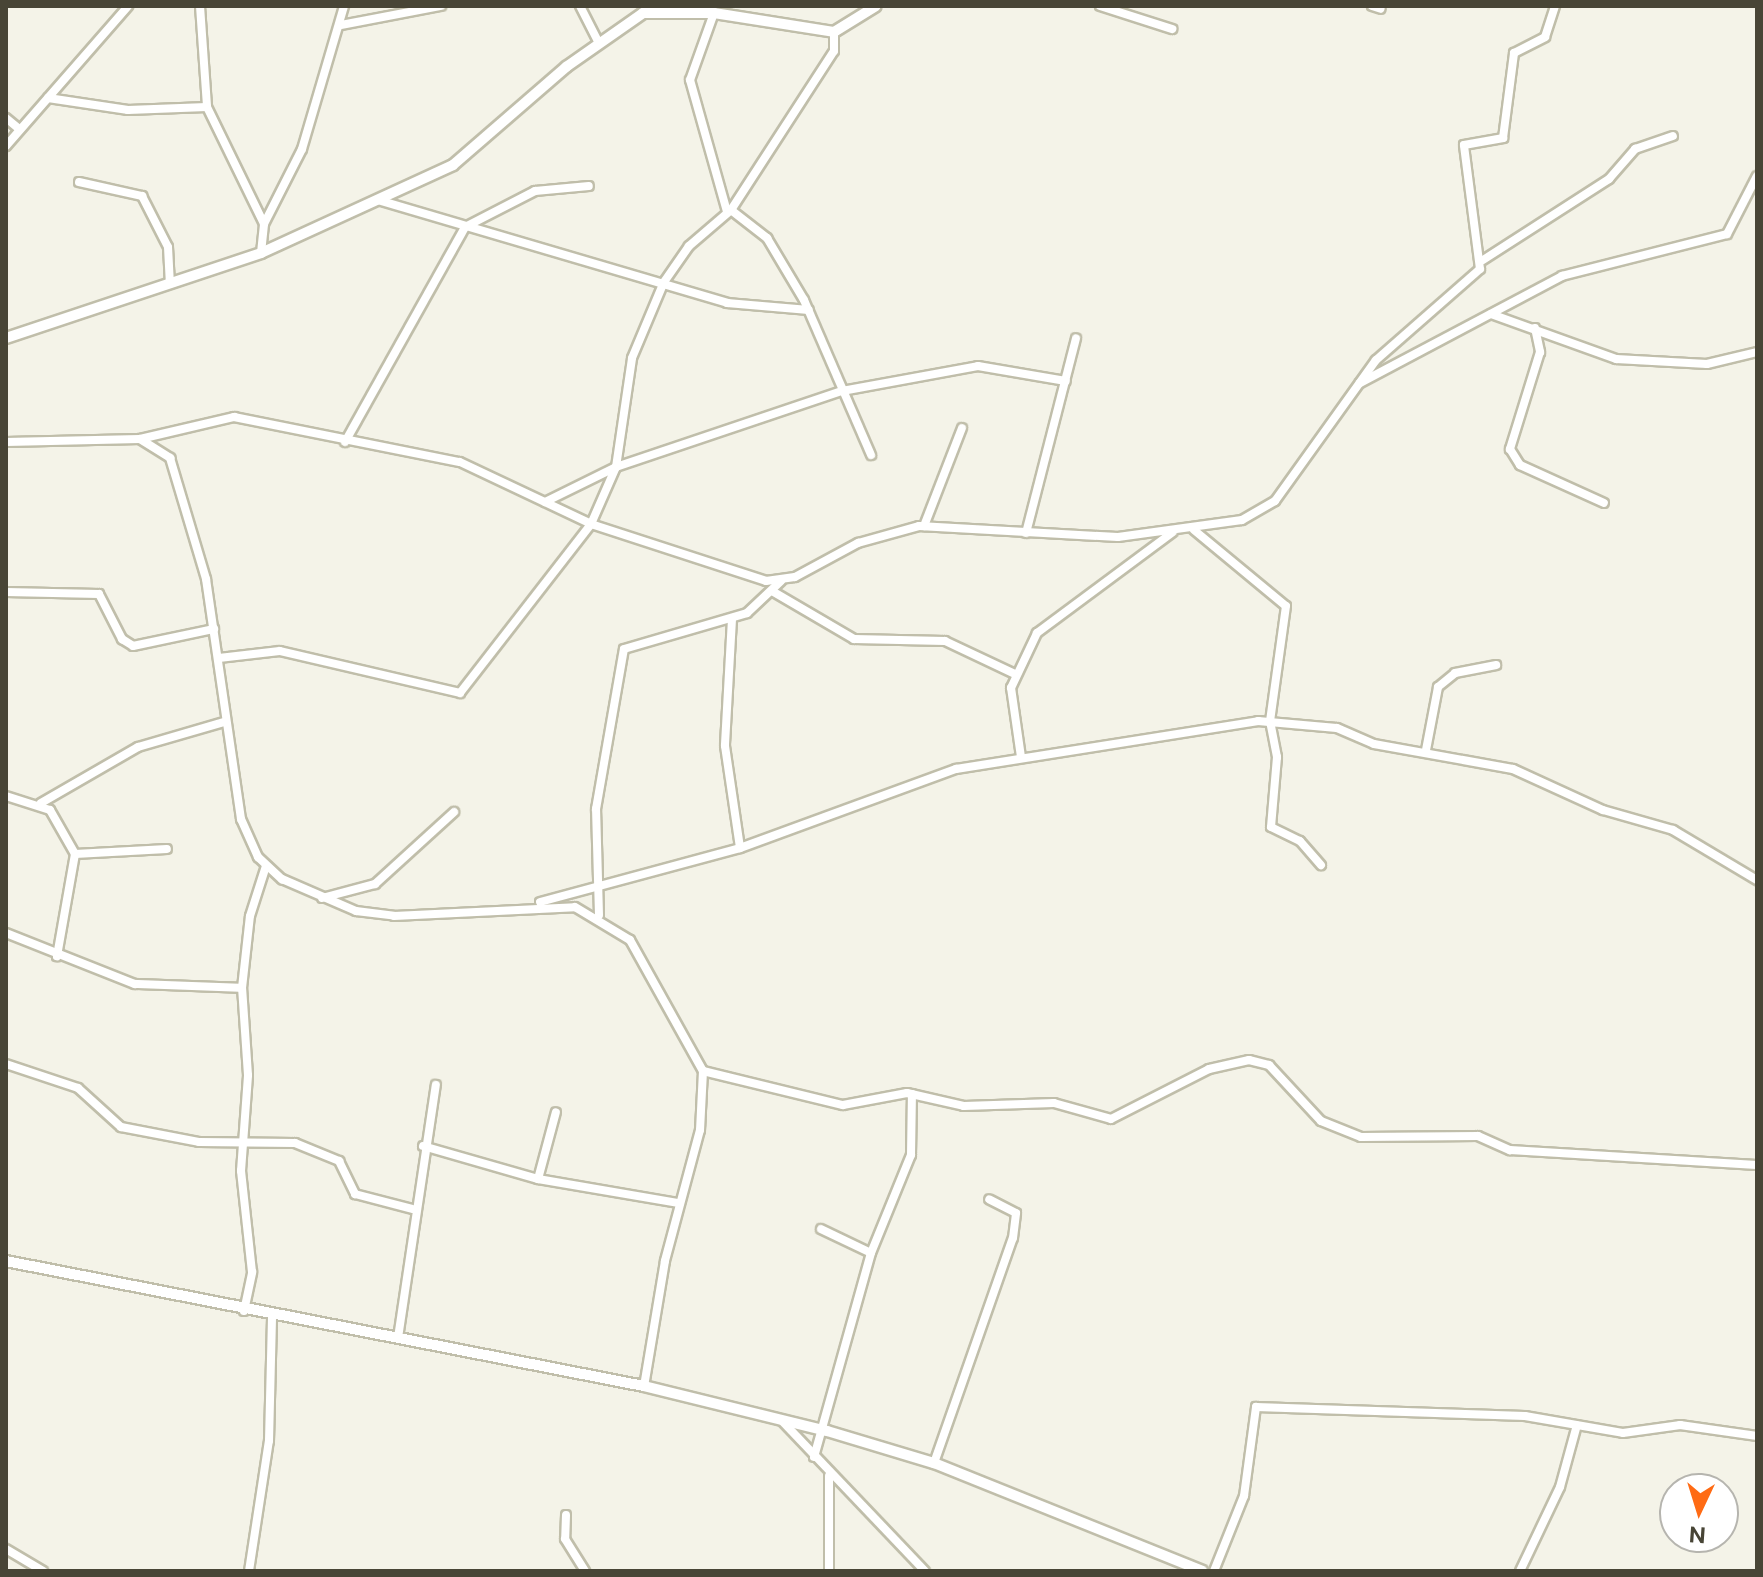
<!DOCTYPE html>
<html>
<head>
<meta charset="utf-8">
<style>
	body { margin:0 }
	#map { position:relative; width:1763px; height:1577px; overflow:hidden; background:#f4f3e8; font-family:"Public Sans",sans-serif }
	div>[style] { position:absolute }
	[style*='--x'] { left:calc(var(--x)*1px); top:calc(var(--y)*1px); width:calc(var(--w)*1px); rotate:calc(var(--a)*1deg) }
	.roads { filter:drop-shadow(2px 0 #c0beaa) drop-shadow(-2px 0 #c0beaa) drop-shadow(0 2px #c0beaa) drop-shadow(0 -2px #c0beaa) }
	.minor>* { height:8px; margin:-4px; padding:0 4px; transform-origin:4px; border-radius:4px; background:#fff }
	.tertiary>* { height:10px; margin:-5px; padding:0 5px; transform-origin:5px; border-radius:5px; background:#fff }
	span { translate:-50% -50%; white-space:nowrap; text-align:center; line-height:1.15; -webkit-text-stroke:8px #fff; paint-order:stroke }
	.frame { position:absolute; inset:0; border:8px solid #484536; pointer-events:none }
	.north { position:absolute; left:1659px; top:1473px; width:80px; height:80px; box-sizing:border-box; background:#fff; border:2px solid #b6b5af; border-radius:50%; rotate:184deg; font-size:22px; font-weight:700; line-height:32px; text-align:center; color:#484536 }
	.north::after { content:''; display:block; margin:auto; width:28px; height:36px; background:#ff6b14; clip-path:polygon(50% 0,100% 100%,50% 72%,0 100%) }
</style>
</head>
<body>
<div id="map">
	<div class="roads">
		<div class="minor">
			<i style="--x:200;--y:6;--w:101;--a:86"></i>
			<i style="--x:207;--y:107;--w:130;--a:64"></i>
			<i style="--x:580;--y:6;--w:39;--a:63"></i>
			<i style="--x:1100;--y:6;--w:76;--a:17.7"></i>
			<i style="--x:1372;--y:6;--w:9;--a:18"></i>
			<i style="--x:714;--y:13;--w:71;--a:109.7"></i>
			<i style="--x:690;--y:80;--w:137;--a:74.3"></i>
			<i style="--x:341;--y:25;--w:102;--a:-10.8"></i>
			<i style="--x:48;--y:98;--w:81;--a:8.5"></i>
			<i style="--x:128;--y:110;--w:79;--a:-2.2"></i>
			<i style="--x:6;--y:118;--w:17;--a:40"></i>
			<i style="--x:6;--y:146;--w:186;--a:-48.9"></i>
			<i style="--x:79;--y:182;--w:65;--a:12.5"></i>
			<i style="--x:142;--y:196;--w:57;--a:63"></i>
			<i style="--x:168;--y:247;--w:37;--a:87"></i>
			<i style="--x:378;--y:200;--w:364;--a:16.4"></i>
			<i style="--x:727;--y:303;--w:82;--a:4.9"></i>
			<i style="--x:731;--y:210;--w:46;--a:37.9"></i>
			<i style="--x:767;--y:238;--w:72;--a:59.2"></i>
			<i style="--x:804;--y:300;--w:169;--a:66.6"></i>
			<i style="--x:261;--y:253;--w:29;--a:-84"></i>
			<i style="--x:264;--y:224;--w:84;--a:-63.1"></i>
			<i style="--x:302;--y:149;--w:149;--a:-73.6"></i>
			<i style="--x:1483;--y:260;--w:150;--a:-32.7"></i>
			<i style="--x:1609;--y:179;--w:40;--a:-49"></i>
			<i style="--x:1635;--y:149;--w:40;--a:-18.9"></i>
			<i style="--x:1491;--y:314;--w:133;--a:19.8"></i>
			<i style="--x:1616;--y:359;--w:91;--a:3.1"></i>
			<i style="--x:1707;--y:364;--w:51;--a:-13.5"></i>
			<i style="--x:1535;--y:328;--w:25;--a:78"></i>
			<i style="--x:1540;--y:352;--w:102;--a:107.2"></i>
			<i style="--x:1510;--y:449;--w:19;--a:58"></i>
			<i style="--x:1520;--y:465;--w:92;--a:24.3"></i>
			<i style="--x:1360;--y:383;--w:229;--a:-27.9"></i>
			<i style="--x:1562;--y:276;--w:170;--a:-14.3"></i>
			<i style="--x:1727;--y:234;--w:65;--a:-62.7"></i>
			<i style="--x:140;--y:439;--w:97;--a:-13.2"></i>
			<i style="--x:234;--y:417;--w:230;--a:11.3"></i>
			<i style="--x:460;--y:462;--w:145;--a:25.3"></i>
			<i style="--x:591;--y:524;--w:184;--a:18"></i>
			<i style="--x:766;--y:581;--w:29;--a:-8"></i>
			<i style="--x:795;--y:577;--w:72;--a:-28.4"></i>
			<i style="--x:858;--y:543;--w:63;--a:-15.6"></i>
			<i style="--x:919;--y:526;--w:199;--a:3.2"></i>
			<i style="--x:1118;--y:537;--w:125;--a:-7.8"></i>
			<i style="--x:1242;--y:520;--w:38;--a:-30"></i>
			<i style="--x:1275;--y:501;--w:173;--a:-54.4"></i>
			<i style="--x:1376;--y:360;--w:138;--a:-41.2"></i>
			<i style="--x:1480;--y:269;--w:125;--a:-97.4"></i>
			<i style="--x:1464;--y:145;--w:40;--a:-10"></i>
			<i style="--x:1503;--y:138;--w:86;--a:-82.6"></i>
			<i style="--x:1514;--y:53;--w:35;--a:-27"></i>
			<i style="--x:1545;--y:37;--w:33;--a:-72"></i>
			<i style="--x:6;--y:442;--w:134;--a:-1.3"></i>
			<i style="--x:140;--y:439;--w:36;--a:32"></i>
			<i style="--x:170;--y:458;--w:126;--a:73.4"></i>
			<i style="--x:206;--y:579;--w:243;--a:81.7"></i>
			<i style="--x:241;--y:819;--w:42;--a:65.9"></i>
			<i style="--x:258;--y:857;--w:33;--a:43"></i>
			<i style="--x:282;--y:879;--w:81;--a:23.4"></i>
			<i style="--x:356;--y:911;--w:38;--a:7"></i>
			<i style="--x:394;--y:916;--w:181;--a:-2.8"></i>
			<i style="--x:575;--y:907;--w:64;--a:31"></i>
			<i style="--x:630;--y:940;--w:150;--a:60.9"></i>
			<i style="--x:703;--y:1071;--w:59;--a:92.9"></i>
			<i style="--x:700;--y:1130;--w:136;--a:105"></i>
			<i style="--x:665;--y:1261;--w:127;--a:99.5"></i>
			<i style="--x:345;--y:442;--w:246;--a:-60.8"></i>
			<i style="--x:465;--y:227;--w:79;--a:-27.2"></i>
			<i style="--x:535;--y:191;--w:54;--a:-5.3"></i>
			<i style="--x:545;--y:502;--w:79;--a:-26.2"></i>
			<i style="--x:616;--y:467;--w:238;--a:-18.6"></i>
			<i style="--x:842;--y:391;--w:138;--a:-10.4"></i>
			<i style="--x:978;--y:366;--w:89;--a:9.7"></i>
			<i style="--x:924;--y:526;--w:105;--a:-68.8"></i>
			<i style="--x:1194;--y:530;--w:119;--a:39.6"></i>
			<i style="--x:1286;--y:606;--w:116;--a:97.9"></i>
			<i style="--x:1270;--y:721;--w:37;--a:79"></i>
			<i style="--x:1277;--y:757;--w:70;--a:94.9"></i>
			<i style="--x:1271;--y:827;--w:32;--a:26"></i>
			<i style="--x:1300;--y:841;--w:32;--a:49"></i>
			<i style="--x:1026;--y:533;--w:201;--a:-75.6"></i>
			<i style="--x:772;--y:591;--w:95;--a:30.3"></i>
			<i style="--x:854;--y:639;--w:91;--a:1.3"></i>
			<i style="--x:945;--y:641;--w:77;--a:25.2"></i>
			<i style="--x:6;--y:592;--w:93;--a:1.2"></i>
			<i style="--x:99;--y:594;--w:51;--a:62.9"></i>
			<i style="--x:122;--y:639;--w:13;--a:32"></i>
			<i style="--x:133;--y:646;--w:83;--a:-11.9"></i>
			<i style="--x:732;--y:619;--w:127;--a:93.2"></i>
			<i style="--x:725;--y:746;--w:103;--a:81.6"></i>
			<i style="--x:219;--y:658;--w:61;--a:-6.5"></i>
			<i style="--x:280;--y:651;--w:185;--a:13.1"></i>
			<i style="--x:460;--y:693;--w:214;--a:-52.2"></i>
			<i style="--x:591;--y:524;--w:62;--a:-66.3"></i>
			<i style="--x:616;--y:467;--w:110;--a:-81.6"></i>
			<i style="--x:632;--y:358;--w:82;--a:-67.2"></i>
			<i style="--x:664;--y:282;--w:44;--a:-55.2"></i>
			<i style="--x:689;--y:246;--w:55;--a:-40.6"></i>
			<i style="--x:731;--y:210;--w:189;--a:-57.1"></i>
			<i style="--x:834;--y:51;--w:19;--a:-90"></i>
			<i style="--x:1426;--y:750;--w:64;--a:-79.2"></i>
			<i style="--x:1438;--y:687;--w:22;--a:-39"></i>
			<i style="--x:1455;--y:673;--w:42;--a:-11"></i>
			<i style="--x:1021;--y:757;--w:70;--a:-98.2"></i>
			<i style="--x:1011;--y:688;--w:61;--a:-64.7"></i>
			<i style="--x:1037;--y:633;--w:169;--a:-36.6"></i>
			<i style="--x:6;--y:796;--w:46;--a:17.7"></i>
			<i style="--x:50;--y:810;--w:51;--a:60.4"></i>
			<i style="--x:75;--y:854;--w:104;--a:100"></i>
			<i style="--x:41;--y:803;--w:112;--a:-30"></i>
			<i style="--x:138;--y:747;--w:90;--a:-16.2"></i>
			<i style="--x:75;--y:854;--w:92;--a:-3.1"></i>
			<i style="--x:322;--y:898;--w:55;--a:-14.8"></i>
			<i style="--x:375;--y:884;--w:107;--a:-42.3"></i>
			<i style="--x:540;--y:902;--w:207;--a:-15.1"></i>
			<i style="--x:740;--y:848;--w:230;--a:-20.1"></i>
			<i style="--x:956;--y:769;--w:306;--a:-9"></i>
			<i style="--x:1258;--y:721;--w:79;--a:5.1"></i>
			<i style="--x:1337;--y:728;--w:40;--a:23.4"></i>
			<i style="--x:1374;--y:744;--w:141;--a:10.2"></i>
			<i style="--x:1513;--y:769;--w:99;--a:24.5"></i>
			<i style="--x:1603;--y:810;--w:73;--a:15.9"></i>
			<i style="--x:1673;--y:830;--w:98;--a:30.8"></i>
			<i style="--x:599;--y:915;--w:106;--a:-91.6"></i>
			<i style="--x:596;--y:809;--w:162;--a:-80.1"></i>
			<i style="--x:624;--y:649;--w:128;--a:-16.3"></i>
			<i style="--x:747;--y:613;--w:47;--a:-43.3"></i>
			<i style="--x:6;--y:933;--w:139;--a:21.6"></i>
			<i style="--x:135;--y:984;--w:107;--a:2.1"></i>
			<i style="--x:6;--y:1064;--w:76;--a:18.4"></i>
			<i style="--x:78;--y:1088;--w:58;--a:42.2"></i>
			<i style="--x:121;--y:1127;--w:79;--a:10.9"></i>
			<i style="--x:199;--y:1142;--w:96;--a:0.6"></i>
			<i style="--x:295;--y:1143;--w:48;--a:22.2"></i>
			<i style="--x:339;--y:1161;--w:37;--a:64"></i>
			<i style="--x:355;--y:1194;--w:59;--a:14.7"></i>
			<i style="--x:703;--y:1071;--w:144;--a:13.7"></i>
			<i style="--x:843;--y:1105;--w:65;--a:-10.6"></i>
			<i style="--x:907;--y:1093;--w:58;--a:12.8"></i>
			<i style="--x:964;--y:1106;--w:90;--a:-1.9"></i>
			<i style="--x:1054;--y:1103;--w:59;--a:15.7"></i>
			<i style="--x:1111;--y:1119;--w:110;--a:-27"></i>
			<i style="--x:1209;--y:1069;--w:41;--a:-12.7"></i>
			<i style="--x:1249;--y:1060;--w:21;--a:14"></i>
			<i style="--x:1269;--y:1065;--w:76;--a:47.1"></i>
			<i style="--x:1321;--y:1121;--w:43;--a:21.8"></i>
			<i style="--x:1361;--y:1137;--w:117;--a:-0.5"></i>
			<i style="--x:1478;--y:1136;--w:35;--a:24"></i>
			<i style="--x:1510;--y:1150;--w:247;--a:3.5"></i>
			<i style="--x:423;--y:1146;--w:120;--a:16"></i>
			<i style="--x:538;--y:1179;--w:143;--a:9.7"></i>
			<i style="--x:538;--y:1179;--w:69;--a:-75"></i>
			<i style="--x:821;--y:1229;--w:55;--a:25.6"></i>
			<i style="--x:244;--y:1311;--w:40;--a:-78"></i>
			<i style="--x:252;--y:1272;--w:102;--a:-96.2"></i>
			<i style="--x:241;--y:1171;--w:96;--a:-85.8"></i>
			<i style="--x:248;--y:1075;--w:87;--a:-93.9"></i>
			<i style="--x:242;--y:988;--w:72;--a:-83.7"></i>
			<i style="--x:250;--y:916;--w:52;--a:-72.3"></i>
			<i style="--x:398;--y:1338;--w:256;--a:-81.5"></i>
			<i style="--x:782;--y:1421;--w:207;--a:46.4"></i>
			<i style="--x:814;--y:1457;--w:212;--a:-74.4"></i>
			<i style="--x:871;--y:1253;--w:106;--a:-67.8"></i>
			<i style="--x:911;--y:1155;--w:61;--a:-89.1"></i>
			<i style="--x:934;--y:1463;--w:238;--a:-70.7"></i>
			<i style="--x:1013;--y:1238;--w:25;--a:-83"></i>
			<i style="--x:1016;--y:1213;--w:30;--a:-153"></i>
			<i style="--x:829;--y:1476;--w:95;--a:90"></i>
			<i style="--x:566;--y:1515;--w:24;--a:92"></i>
			<i style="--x:565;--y:1539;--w:38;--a:58"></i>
			<i style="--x:6;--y:1549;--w:43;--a:30.7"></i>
			<i style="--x:249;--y:1571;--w:132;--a:-81.3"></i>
			<i style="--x:269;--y:1441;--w:126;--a:-88.6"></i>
			<i style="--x:1214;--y:1571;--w:81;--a:-68.2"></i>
			<i style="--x:1244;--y:1496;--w:90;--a:-82.3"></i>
			<i style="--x:1256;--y:1407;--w:269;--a:1.9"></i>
			<i style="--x:1525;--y:1416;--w:99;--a:9.8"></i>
			<i style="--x:1623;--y:1433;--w:58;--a:-8"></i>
			<i style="--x:1680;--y:1425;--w:78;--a:8.1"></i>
			<i style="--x:1520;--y:1571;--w:93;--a:-64.5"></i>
			<i style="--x:1560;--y:1487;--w:64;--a:-74.7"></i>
		</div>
		<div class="tertiary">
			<i style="--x:6;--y:338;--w:269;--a:-18.4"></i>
			<i style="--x:261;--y:253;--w:211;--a:-24.6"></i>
			<i style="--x:453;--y:165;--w:150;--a:-40.9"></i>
			<i style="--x:566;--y:67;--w:94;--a:-35"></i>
			<i style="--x:643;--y:13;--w:71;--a:0"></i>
			<i style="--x:714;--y:13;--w:121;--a:9"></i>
			<i style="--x:834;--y:32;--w:49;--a:-31.8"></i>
			<i style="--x:6;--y:1261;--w:650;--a:11.09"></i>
			<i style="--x:644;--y:1386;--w:188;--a:13.8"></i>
			<i style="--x:827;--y:1431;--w:112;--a:16.7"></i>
			<i style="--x:934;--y:1463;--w:289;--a:21.9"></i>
		</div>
	</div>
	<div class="frame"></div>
	<div class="north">N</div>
</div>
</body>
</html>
